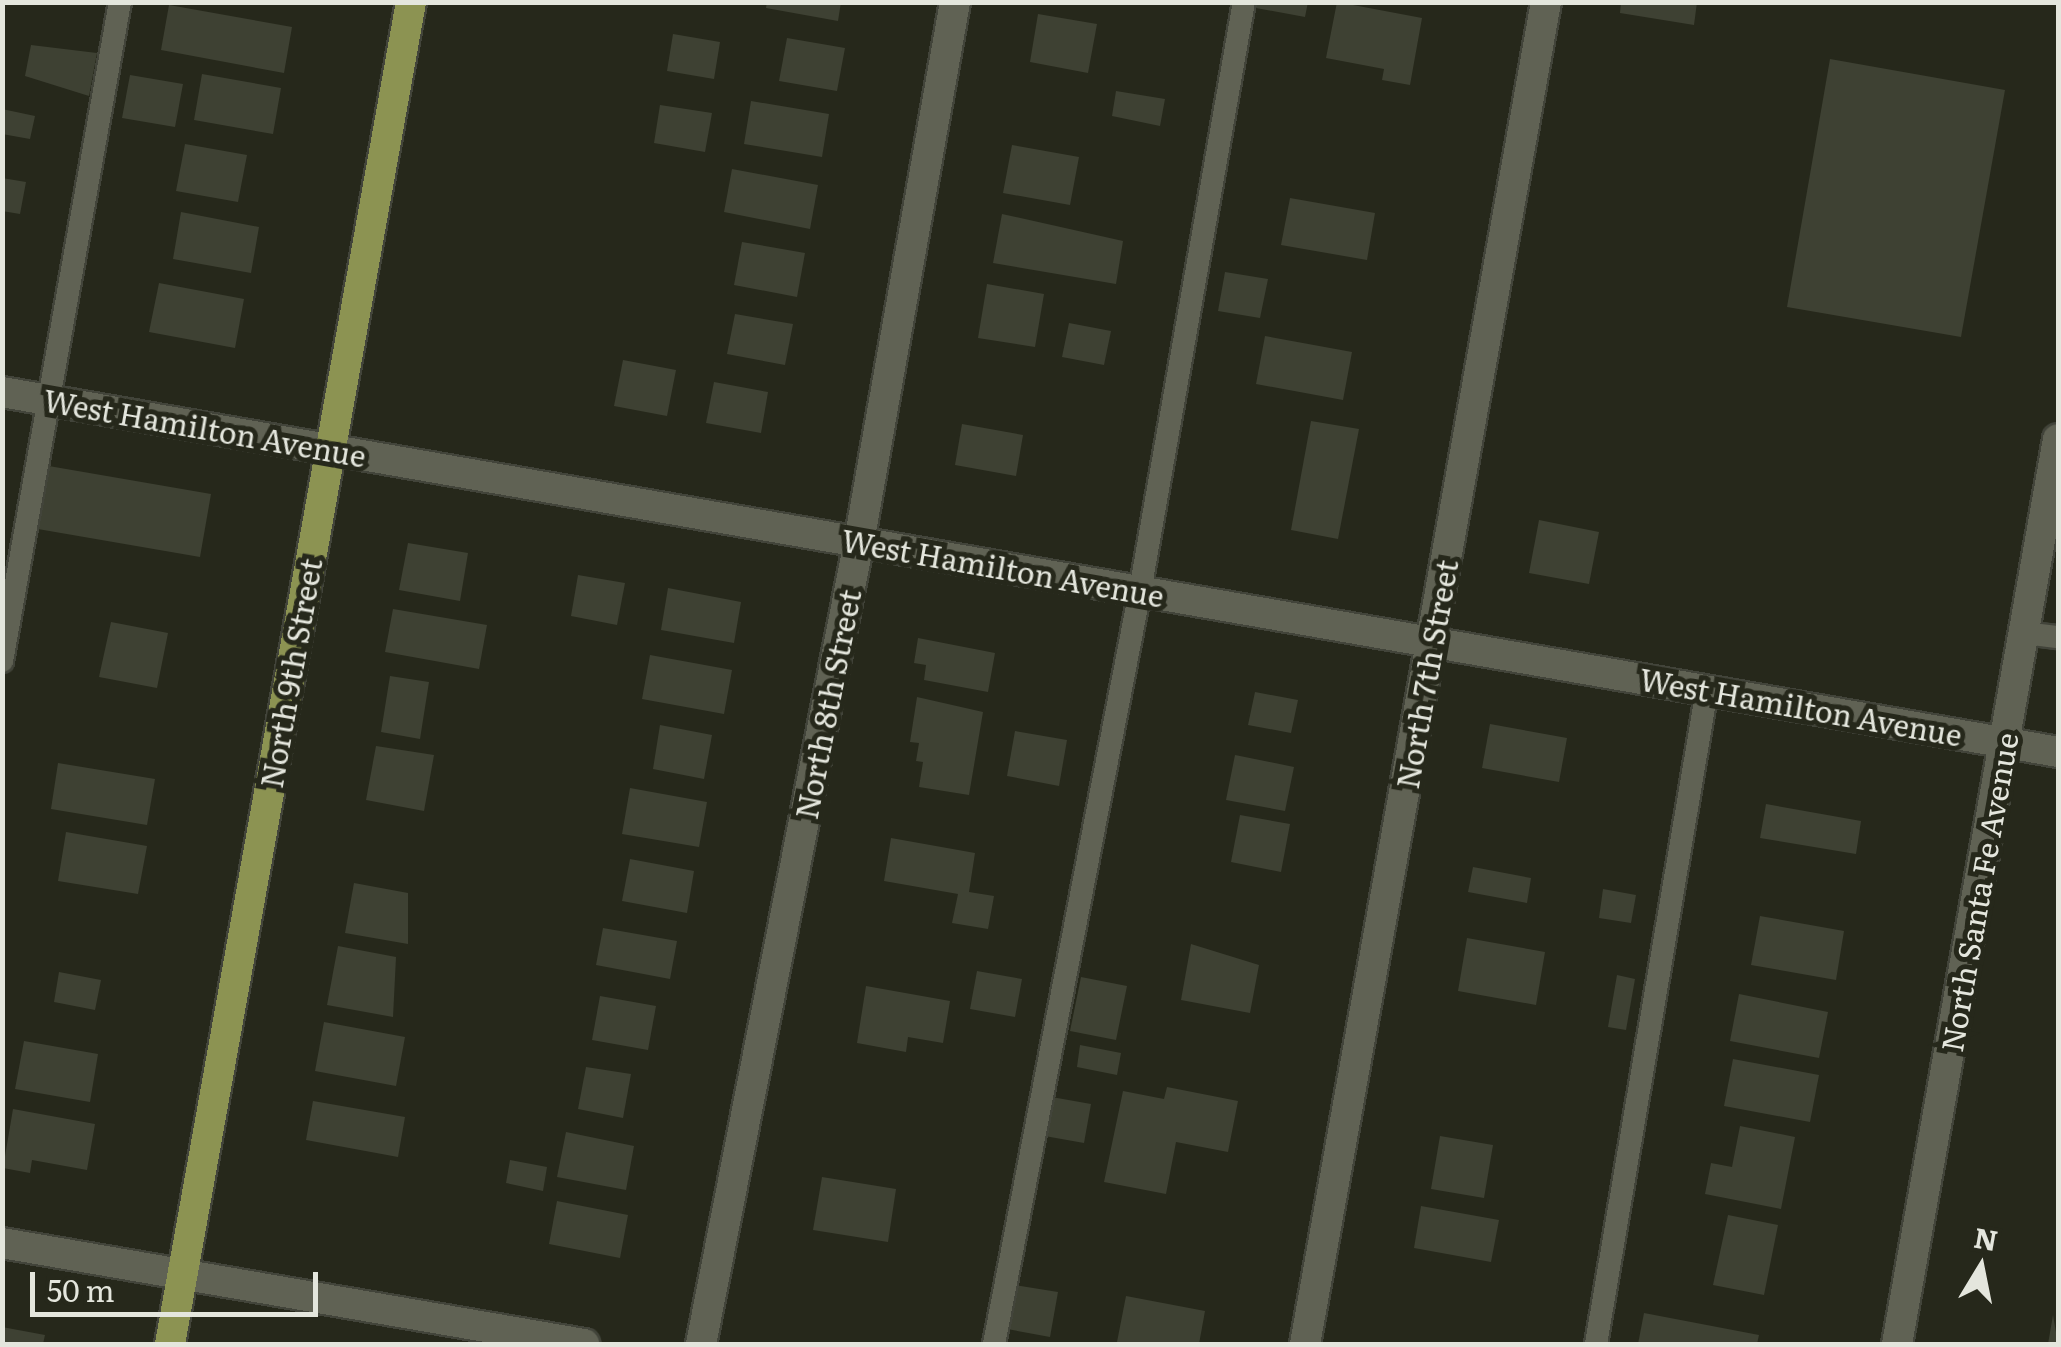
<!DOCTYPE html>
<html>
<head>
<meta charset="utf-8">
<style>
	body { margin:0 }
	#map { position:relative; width:2061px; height:1347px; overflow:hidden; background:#26281b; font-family:Literata,serif }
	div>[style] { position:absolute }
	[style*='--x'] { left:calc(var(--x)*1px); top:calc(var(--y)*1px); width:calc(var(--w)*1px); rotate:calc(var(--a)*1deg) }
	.building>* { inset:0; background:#3e4133 }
	.roads { filter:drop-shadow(2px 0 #42443a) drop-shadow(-2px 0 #42443a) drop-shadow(0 2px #42443a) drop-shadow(0 -2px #42443a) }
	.lane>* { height:22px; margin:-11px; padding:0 11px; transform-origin:11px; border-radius:11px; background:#606254 }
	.street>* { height:30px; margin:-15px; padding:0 15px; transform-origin:15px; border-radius:15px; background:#606254 }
	.primary>* { height:30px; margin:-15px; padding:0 15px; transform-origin:15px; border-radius:15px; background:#8c9352 }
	span { translate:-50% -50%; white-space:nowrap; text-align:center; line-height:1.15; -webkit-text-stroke:10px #26281b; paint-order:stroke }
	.street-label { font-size:30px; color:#e4e6dd }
	.frame { position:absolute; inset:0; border:5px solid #e4e6dd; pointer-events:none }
	.north { position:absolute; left:1931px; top:1217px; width:100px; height:100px; -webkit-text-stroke:8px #26281b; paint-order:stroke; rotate:10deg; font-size:28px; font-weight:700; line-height:40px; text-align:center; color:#e4e6dd }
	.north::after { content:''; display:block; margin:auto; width:35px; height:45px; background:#e4e6dd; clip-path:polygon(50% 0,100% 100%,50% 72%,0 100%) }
	.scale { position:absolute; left:30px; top:1272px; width:288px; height:45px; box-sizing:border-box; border:5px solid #e4e6dd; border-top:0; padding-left:12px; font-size:30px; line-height:35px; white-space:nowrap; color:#e4e6dd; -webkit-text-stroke:8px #26281b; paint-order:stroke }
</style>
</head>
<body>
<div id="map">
	<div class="building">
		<i style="clip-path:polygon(767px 2px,841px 2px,838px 21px,766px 8px)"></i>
		<i style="clip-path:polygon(1257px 2px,1308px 2px,1305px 17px,1256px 8px)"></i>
		<i style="clip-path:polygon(1337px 2px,1422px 18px,1410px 85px,1382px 80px,1384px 69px,1326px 58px)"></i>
		<i style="clip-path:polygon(1621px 2px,1697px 2px,1694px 25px,1620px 13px)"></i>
		<i style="clip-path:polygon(169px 5px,292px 27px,284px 73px,161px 50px)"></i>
		<i style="clip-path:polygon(1038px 14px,1097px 24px,1088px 73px,1030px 62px)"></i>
		<i style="clip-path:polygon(673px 34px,720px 42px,714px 79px,667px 71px)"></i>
		<i style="clip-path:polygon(787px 38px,845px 48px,837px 91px,779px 81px)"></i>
		<i style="clip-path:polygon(31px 45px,97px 53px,89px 96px,25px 76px)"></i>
		<i style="clip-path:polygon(1830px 59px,2005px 90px,1961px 337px,1787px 307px)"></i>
		<i style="clip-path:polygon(202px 74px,281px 88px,273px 134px,194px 120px)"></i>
		<i style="clip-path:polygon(130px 75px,183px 84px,175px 127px,122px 118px)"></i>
		<i style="clip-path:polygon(1116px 91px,1165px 99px,1160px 126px,1112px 116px)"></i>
		<i style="clip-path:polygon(751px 101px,829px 114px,822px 157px,744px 144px)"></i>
		<i style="clip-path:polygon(660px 105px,712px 113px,705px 152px,654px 143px)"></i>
		<i style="clip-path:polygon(2px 109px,35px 116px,30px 139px,2px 134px)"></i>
		<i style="clip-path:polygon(185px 144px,247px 155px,238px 202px,176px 191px)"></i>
		<i style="clip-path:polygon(1012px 145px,1079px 157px,1070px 205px,1003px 193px)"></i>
		<i style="clip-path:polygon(732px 169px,818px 185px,810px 229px,724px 212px)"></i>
		<i style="clip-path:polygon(2px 178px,26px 182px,20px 214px,2px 211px)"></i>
		<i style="clip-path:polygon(1290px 198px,1375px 213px,1367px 260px,1281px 245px)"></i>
		<i style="clip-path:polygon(181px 212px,259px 227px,251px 273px,173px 259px)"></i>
		<i style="clip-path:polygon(1002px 214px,1123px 241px,1116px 284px,993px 263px)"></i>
		<i style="clip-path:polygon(742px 242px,805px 253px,797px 297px,734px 285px)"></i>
		<i style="clip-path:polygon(1225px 272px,1268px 279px,1260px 318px,1218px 311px)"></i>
		<i style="clip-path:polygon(159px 283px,244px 299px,235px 348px,149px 332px)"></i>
		<i style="clip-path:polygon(987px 284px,1044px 294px,1035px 347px,978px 338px)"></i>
		<i style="clip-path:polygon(735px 314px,793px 324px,785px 365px,727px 354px)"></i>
		<i style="clip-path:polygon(1069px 323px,1111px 331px,1104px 365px,1062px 357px)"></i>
		<i style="clip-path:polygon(1265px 336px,1352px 352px,1343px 400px,1256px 384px)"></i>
		<i style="clip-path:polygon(623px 360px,676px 370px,667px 416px,614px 406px)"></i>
		<i style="clip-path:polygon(714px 382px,768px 392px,761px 433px,706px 423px)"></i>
		<i style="clip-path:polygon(1311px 421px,1359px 429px,1338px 539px,1291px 530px)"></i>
		<i style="clip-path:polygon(962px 424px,1023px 435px,1016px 476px,955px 465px)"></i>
		<i style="clip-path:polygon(43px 465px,211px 494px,200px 557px,32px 528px)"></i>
		<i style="clip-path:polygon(1539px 520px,1599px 532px,1589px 584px,1529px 573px)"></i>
		<i style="clip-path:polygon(408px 543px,468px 553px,460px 601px,399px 590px)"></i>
		<i style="clip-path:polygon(578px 575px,625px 583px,617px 625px,571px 616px)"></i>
		<i style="clip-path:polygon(668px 588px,741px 602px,734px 643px,661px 630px)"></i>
		<i style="clip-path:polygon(393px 609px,487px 625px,479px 669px,385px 652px)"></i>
		<i style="clip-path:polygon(111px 622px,168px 633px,157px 688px,99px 677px)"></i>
		<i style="clip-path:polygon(918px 638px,995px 653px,988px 692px,924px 680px,926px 665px,914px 663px)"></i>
		<i style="clip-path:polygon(650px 655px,732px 670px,724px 714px,642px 699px)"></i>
		<i style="clip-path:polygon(390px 676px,429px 682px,420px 739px,381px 732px)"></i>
		<i style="clip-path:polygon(1255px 692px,1298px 700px,1291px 733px,1248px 725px)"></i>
		<i style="clip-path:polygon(917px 697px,983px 712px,969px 795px,919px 787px,923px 762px,916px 761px,919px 743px,910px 742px)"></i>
		<i style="clip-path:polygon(1490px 724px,1567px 738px,1559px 782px,1482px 768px)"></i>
		<i style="clip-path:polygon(660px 725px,712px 735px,704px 779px,653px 769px)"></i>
		<i style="clip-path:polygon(1015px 731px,1067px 740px,1059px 786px,1007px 776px)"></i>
		<i style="clip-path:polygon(376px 746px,434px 755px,424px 811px,366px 800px)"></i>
		<i style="clip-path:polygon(1235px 755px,1294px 767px,1285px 811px,1226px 800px)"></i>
		<i style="clip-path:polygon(58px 763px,155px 779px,147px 825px,51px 809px)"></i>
		<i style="clip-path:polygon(630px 788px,707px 802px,699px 847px,622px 834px)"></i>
		<i style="clip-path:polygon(1766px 804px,1861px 821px,1856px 854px,1760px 838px)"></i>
		<i style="clip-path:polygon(1240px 815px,1290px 824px,1281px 872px,1231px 862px)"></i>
		<i style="clip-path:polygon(66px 832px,147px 846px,138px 894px,58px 881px)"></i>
		<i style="clip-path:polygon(891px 838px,975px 853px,969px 892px,994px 896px,988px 929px,952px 923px,958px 894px,884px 881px)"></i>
		<i style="clip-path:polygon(630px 859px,694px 871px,687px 913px,622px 901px)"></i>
		<i style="clip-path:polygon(1473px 867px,1531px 878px,1527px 903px,1468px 892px)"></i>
		<i style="clip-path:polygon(354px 883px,408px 893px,408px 944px,345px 933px)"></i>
		<i style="clip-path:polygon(1603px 889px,1636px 895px,1631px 923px,1599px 918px)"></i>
		<i style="clip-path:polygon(1760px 916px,1844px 931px,1836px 980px,1751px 965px)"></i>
		<i style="clip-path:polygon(603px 928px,677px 941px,670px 979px,596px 965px)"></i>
		<i style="clip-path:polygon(1467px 938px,1545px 952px,1536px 1005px,1458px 991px)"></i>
		<i style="clip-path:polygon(1191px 944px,1259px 965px,1250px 1013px,1181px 1000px)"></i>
		<i style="clip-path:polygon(338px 946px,396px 957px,393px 1017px,327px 1005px)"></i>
		<i style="clip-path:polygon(977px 971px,1022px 979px,1015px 1017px,970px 1009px)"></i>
		<i style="clip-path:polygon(59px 972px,101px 980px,95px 1010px,54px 1002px)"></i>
		<i style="clip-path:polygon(1617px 975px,1635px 979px,1626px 1030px,1608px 1027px)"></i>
		<i style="clip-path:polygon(1081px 977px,1127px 986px,1116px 1040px,1070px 1031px)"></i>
		<i style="clip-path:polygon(866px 986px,950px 1001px,943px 1043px,908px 1037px,906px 1052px,857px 1043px)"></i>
		<i style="clip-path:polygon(1739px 994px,1828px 1012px,1819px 1058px,1730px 1041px)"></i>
		<i style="clip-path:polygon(600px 996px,656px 1006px,648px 1050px,592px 1040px)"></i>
		<i style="clip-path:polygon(324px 1022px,405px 1037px,396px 1086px,315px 1071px)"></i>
		<i style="clip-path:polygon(24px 1041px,98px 1054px,90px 1102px,15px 1089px)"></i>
		<i style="clip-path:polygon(1080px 1045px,1121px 1053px,1117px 1075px,1077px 1067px)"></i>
		<i style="clip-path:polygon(1733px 1059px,1819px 1075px,1810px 1122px,1724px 1106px)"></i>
		<i style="clip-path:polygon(586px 1067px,631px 1074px,623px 1118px,578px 1109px)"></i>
		<i style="clip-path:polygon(1167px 1087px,1238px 1101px,1228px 1152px,1176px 1142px,1166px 1194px,1104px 1182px,1123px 1091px,1164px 1099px)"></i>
		<i style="clip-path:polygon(1046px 1096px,1091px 1104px,1084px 1143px,1039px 1135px)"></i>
		<i style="clip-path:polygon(313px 1101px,405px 1117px,398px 1157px,306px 1140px)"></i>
		<i style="clip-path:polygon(13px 1109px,95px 1124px,87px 1170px,32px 1160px,30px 1173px,3px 1168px)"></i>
		<i style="clip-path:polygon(1740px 1126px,1795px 1137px,1781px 1209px,1705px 1194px,1711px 1163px,1732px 1167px)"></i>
		<i style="clip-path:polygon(566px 1132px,634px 1146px,626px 1190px,557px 1177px)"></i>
		<i style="clip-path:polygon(1440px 1136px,1493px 1145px,1484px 1198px,1431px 1189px)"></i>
		<i style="clip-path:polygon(510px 1160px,547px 1167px,543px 1191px,506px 1183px)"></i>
		<i style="clip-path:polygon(822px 1177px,896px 1189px,888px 1242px,813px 1230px)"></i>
		<i style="clip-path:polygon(557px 1201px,628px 1215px,620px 1258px,549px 1244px)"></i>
		<i style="clip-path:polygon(1421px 1206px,1499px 1220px,1491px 1262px,1414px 1248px)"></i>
		<i style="clip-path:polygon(1728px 1215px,1778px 1225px,1764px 1295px,1713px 1285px)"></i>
		<i style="clip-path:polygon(1009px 1284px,1058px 1292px,1050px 1337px,1002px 1328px)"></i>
		<i style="clip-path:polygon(1126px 1296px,1205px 1311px,1199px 1344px,1117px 1342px)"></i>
		<i style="clip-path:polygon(1644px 1313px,1759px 1335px,1757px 1344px,1638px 1344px)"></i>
		<i style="clip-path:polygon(2053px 1315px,2058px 1344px,2048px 1344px)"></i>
		<i style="clip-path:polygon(2px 1327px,45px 1335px,43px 1344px,2px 1344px)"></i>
	</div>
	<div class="roads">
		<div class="lane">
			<i style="--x:2024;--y:633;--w:34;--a:7"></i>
			<i style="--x:2;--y:661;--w:669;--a:-79.85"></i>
			<i style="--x:994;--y:1344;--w:767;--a:-79.03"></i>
			<i style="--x:1140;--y:591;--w:598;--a:-79.99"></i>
			<i style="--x:1596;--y:1344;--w:663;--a:-80.37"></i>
		</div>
		<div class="street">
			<i style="--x:2;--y:392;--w:2087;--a:9.93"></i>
			<i style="--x:2;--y:1243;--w:591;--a:9.85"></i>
			<i style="--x:701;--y:1344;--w:817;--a:-78.86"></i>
			<i style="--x:859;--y:542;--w:548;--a:-79.92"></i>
			<i style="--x:1305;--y:1344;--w:1363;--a:-79.82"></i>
			<i style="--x:1897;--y:1344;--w:919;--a:-79.91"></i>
		</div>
		<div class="primary">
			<i style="--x:170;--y:1344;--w:1363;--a:-79.82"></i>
		</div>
	</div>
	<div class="street-label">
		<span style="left:205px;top:427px;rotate:10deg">West Hamilton Avenue</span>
		<span style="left:1003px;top:567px;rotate:10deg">West Hamilton Avenue</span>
		<span style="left:290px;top:673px;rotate:-80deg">North 9th Street</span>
		<span style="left:1426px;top:674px;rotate:-80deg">North 7th Street</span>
		<span style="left:827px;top:704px;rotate:-79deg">North 8th Street</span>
		<span style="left:1801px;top:706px;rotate:10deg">West Hamilton Avenue</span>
		<span style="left:1978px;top:892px;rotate:-80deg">North Santa Fe Avenue</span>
	</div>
	<div class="frame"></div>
	<div class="north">N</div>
	<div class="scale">50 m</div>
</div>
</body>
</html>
